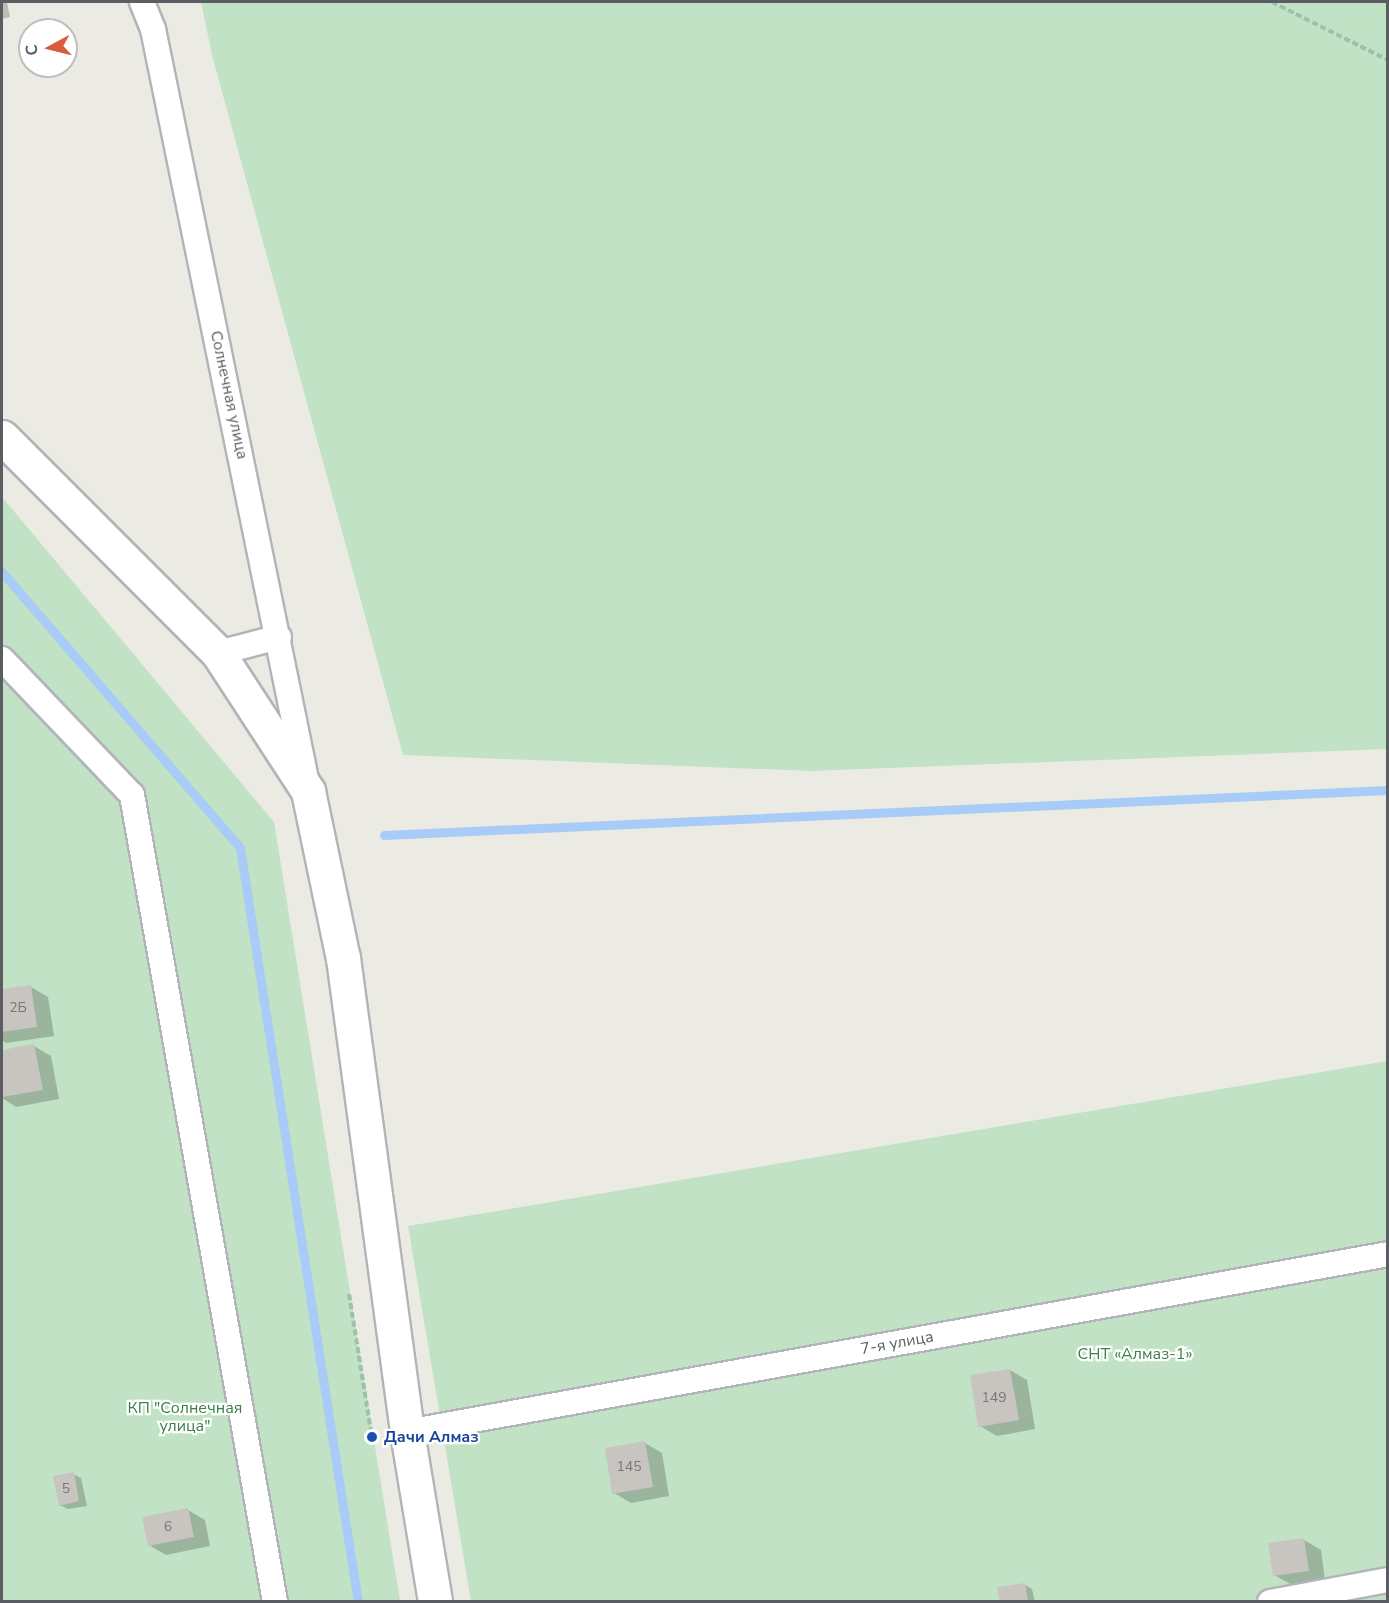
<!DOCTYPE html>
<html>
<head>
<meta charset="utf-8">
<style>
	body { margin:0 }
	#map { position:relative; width:1389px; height:1603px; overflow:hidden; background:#ecebe3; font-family:"Nunito Sans",sans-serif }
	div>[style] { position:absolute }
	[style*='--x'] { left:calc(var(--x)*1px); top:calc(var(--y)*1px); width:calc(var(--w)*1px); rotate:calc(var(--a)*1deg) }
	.green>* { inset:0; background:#c1e2c5 }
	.shadow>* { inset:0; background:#0003 }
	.stream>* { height:9px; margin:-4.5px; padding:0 4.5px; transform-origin:4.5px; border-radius:4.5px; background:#a8cbf7 }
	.building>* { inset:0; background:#c8c5c0 }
	.path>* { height:4px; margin-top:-2px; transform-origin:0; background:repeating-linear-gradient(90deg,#9bc2ab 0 6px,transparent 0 9px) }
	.roads { filter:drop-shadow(2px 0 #b3b4b9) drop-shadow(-2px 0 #b3b4b9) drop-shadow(0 2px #b3b4b9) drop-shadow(0 -2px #b3b4b9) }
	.street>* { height:24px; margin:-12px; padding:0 12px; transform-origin:12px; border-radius:12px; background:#fff }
	.secondary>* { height:33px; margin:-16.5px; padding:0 16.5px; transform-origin:16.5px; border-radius:16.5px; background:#fff }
	.dots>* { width:16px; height:16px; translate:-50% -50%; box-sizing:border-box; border:3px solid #fff; border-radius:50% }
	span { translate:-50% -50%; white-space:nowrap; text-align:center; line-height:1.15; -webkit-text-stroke:4.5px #fff; paint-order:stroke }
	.number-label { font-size:14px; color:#76777a }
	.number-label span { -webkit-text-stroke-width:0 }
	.street-label { font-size:16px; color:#5b5d62 }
	.park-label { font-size:16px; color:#3c8048 }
	.transit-label { font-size:16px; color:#164399; font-weight:700 }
	.left { translate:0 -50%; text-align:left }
	.frame { position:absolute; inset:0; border:3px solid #5b5d62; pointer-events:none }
	.north { position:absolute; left:18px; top:18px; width:60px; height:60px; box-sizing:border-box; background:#fff; border:2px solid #bdbec0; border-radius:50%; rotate:263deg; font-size:16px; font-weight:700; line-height:24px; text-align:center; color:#5b5d62 }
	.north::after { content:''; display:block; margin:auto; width:21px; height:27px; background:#d95c3c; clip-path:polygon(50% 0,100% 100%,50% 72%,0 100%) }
</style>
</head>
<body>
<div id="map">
	<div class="green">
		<i style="clip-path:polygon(201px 2px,1387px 2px,1387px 749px,811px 771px,403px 755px,212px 55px)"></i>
		<i style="clip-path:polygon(2px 497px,274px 822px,400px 1601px,2px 1601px)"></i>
		<i style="clip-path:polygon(1387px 1061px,1387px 1601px,471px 1601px,408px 1226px)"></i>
	</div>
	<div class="shadow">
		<i style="clip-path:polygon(2px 2px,7px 2px,10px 17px,2px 19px)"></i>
		<i style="clip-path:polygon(31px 987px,48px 997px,54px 1036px,6px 1043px,2px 1040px,2px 991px)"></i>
		<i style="clip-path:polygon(34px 1046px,51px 1056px,59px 1099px,16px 1107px,2px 1098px,2px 1052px)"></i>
		<i style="clip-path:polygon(1010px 1370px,1027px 1380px,1035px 1429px,997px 1436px,980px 1426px)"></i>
		<i style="clip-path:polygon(645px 1443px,662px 1453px,669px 1496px,631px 1503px,614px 1493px)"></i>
		<i style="clip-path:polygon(73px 1474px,81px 1478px,87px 1506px,68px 1509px,60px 1505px)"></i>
		<i style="clip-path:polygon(188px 1510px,205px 1520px,210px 1546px,166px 1555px,149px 1545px)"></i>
		<i style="clip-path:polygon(1304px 1540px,1321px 1550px,1325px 1581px,1292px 1585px,1274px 1575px)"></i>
		<i style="clip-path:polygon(1024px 1584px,1032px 1589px,1035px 1602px,1001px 1602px)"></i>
	</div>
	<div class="stream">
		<i style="--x:2;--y:572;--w:364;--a:49.2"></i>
		<i style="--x:240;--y:848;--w:763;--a:81.11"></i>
		<i style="--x:384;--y:835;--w:1005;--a:-2.57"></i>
	</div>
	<div class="building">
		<i style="clip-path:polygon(31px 985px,37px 1027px,2px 1032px,2px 989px)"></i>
		<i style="clip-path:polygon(34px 1044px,43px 1090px,2px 1097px,2px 1050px)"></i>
		<i style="clip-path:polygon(1010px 1369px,1019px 1420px,978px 1427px,970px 1375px)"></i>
		<i style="clip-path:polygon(645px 1441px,653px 1487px,612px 1494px,605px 1448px)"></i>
		<i style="clip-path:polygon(74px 1472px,79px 1501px,59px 1506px,53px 1476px)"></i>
		<i style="clip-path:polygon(188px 1508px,194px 1537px,148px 1546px,142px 1517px)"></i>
		<i style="clip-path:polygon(1304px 1538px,1309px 1571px,1273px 1576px,1268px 1543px)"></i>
		<i style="clip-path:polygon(1025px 1583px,1028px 1602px,1000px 1602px,997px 1587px)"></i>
	</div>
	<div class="path">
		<i style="--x:1272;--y:2;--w:130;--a:26.6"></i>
		<i style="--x:349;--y:1294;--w:145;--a:80.9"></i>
	</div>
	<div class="roads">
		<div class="street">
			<i style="--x:142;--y:2;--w:29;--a:68"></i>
			<i style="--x:153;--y:29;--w:765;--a:78.47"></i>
			<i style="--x:218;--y:653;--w:63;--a:-14.7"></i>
			<i style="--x:2;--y:659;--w:188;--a:46.3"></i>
			<i style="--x:132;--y:795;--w:820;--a:79.95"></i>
			<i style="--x:407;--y:1432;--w:997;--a:-10.28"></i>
			<i style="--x:1270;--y:1602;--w:120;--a:-10.6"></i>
		</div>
		<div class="secondary">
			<i style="--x:2;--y:437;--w:305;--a:45"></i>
			<i style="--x:218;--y:653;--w:165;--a:56.9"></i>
			<i style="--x:308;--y:791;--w:171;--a:78.2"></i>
			<i style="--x:343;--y:958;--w:478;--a:82.3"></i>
			<i style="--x:407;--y:1432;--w:172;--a:80.6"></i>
		</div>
	</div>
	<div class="dots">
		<i style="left:372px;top:1437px;background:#1a4fb4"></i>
	</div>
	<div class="number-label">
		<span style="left:18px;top:1008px">2Б</span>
		<span style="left:994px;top:1398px">149</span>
		<span style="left:629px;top:1467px">145</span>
		<span style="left:66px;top:1489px">5</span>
		<span style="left:168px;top:1527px">6</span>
	</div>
	<div class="street-label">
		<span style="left:229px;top:395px;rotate:78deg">Солнечная улица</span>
		<span style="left:897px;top:1343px;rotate:-10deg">7-я улица</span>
	</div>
	<div class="park-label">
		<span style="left:1135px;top:1354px">СНТ «Алмаз-1»</span>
		<span style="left:185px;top:1417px">КП "Солнечная<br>улица"</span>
	</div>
	<div class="transit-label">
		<span class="left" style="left:384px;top:1437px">Дачи Алмаз</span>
	</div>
	<div class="frame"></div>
	<div class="north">С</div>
</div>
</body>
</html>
